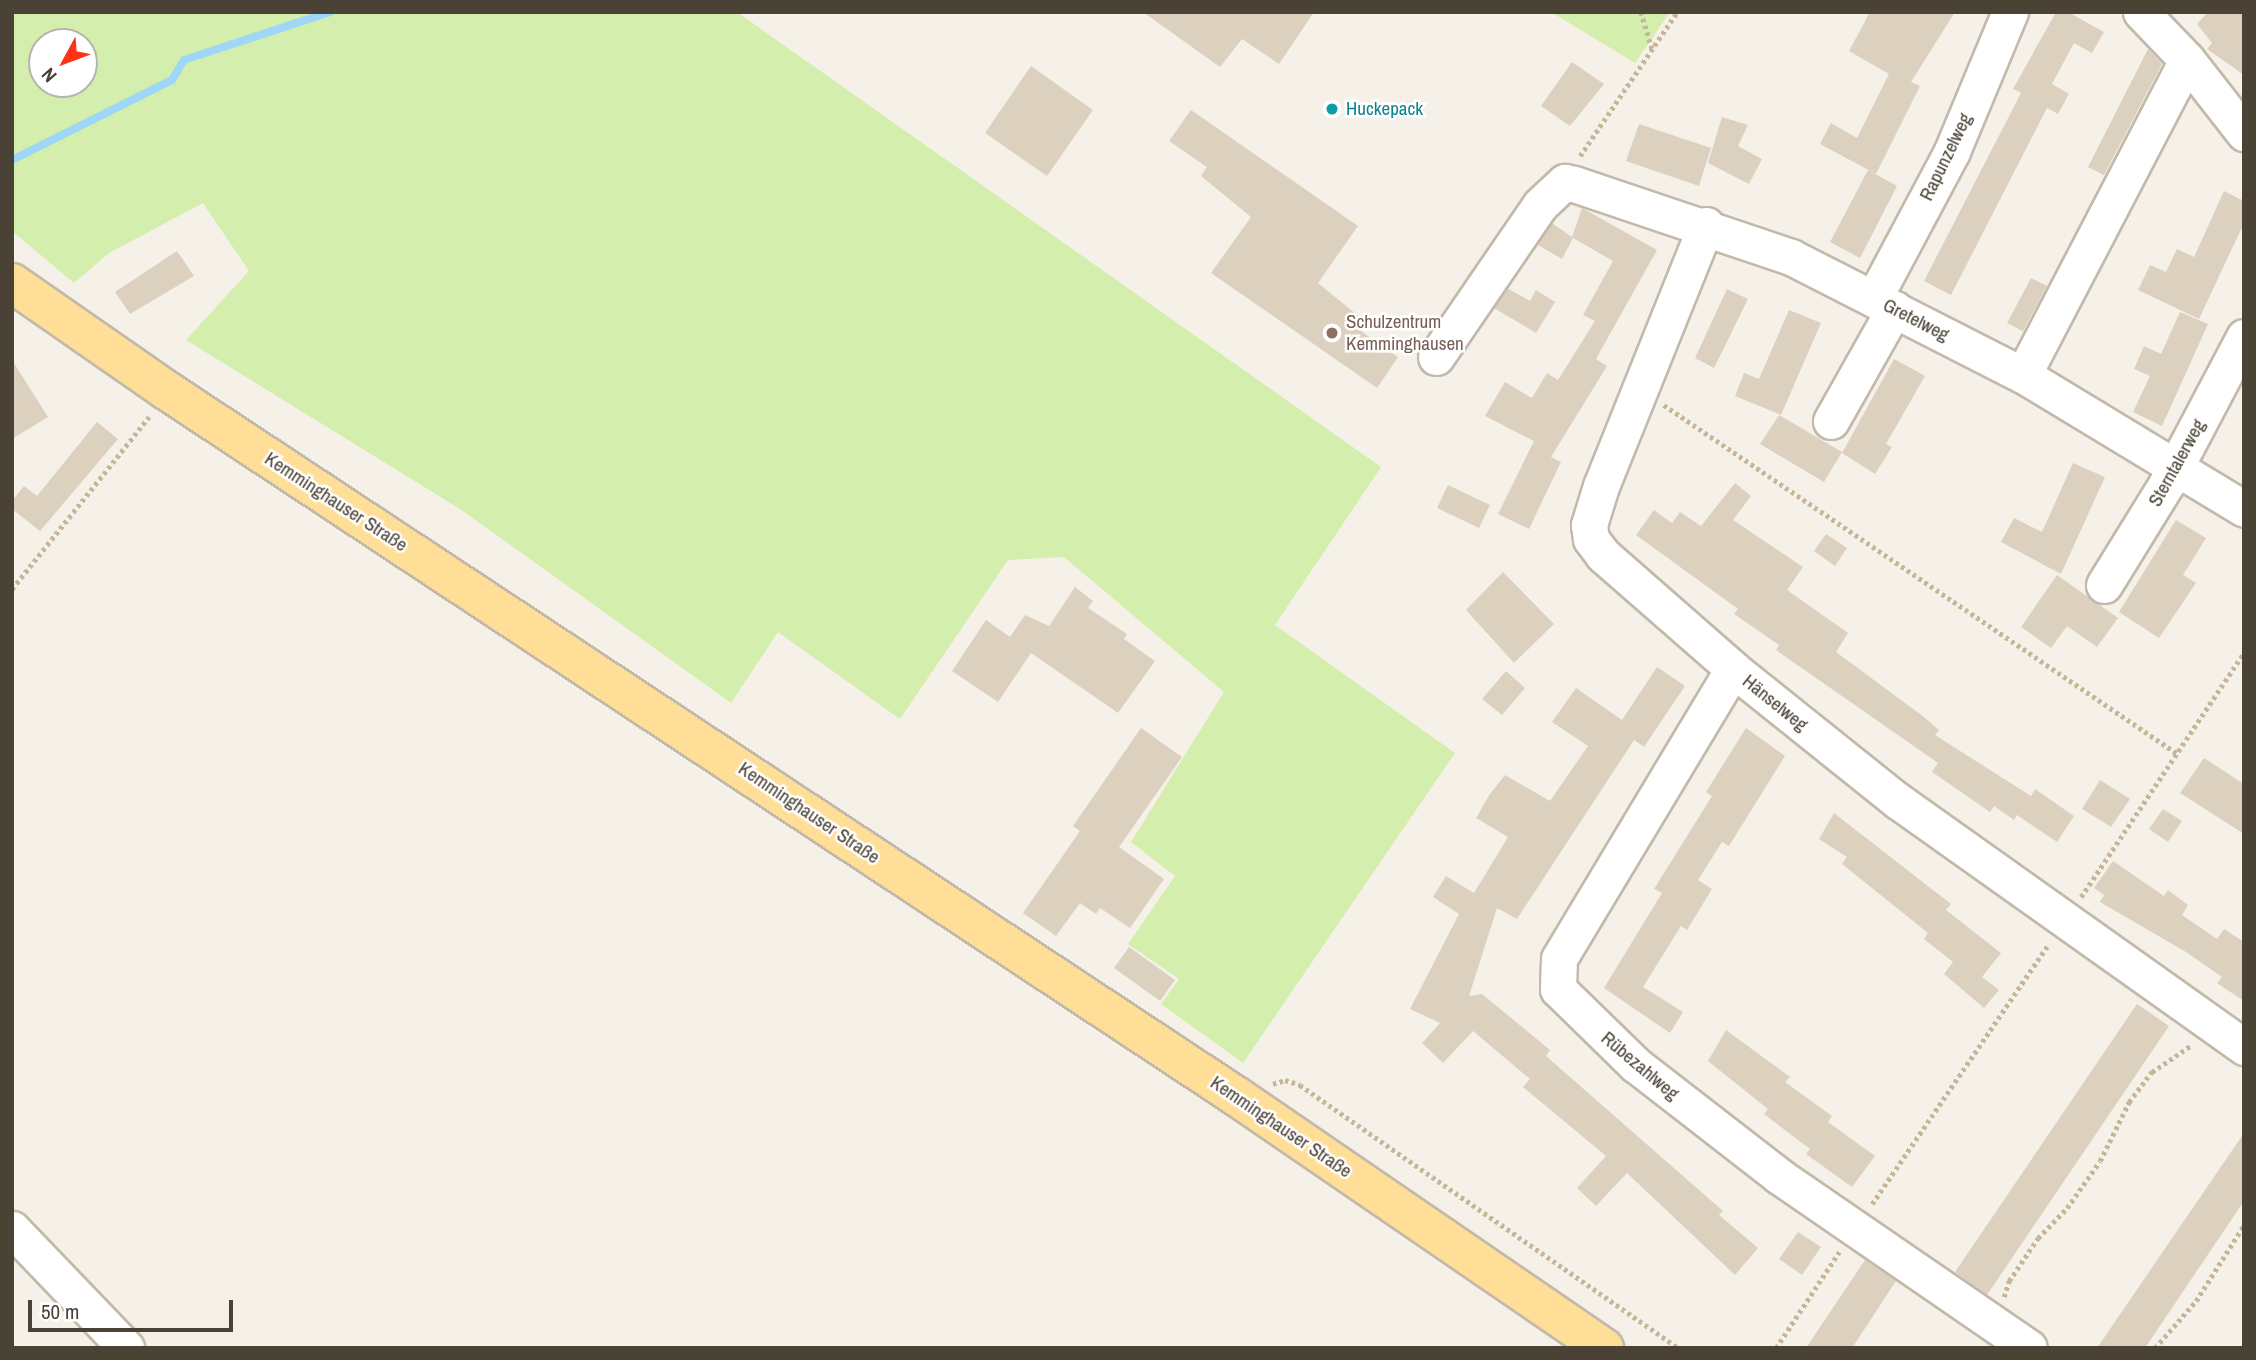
<!DOCTYPE html>
<html>
<head>
<meta charset="utf-8">
<style>
	body { margin:0 }
	#map { position:relative; width:2256px; height:1360px; overflow:hidden; background:#f6f1e8; font-family:"Archivo Narrow",sans-serif }
	div>[style] { position:absolute }
	[style*='--x'] { left:calc(var(--x)*1px); top:calc(var(--y)*1px); width:calc(var(--w)*1px); rotate:calc(var(--a)*1deg) }
	.green>* { inset:0; background:#d3eead }
	.stream>* { height:8px; margin:-4px; padding:0 4px; transform-origin:4px; border-radius:4px; background:#9fd7f9 }
	.building>* { inset:0; background:#dcd0bf }
	.path>* { height:4.5px; margin-top:-2.25px; transform-origin:0; background:repeating-linear-gradient(90deg,#c6b599 0 3.5px,transparent 0 7px) }
	.roads { filter:drop-shadow(2px 0 #c3b9aa) drop-shadow(-2px 0 #c3b9aa) drop-shadow(0 2px #c3b9aa) drop-shadow(0 -2px #c3b9aa) }
	.minor>* { height:35px; margin:-17.5px; padding:0 17.5px; transform-origin:17.5px; border-radius:17.5px; background:#fff }
	.major>* { height:38px; margin:-19px; padding:0 19px; transform-origin:19px; border-radius:19px; background:#ffde98 }
	.dots>* { width:19px; height:19px; translate:-50% -50%; box-sizing:border-box; border:4px solid #fff; border-radius:50% }
	span { translate:-50% -50%; white-space:nowrap; text-align:center; line-height:1.15; -webkit-text-stroke:5px #fff; paint-order:stroke }
	.culture-label { font-size:19px; color:#0d838f }
	.left { translate:0 -50%; text-align:left }
	.street-label { font-size:19px; color:#4b4236 }
	.education-label { font-size:19px; color:#785e54 }
	.frame { position:absolute; inset:0; border:14px solid #4b4236; pointer-events:none }
	.north { position:absolute; left:28px; top:28px; width:70px; height:70px; box-sizing:border-box; background:#fff; border:2px solid #b7b3af; border-radius:50%; rotate:229deg; font-size:19px; font-weight:700; line-height:28px; text-align:center; color:#4b4236 }
	.north::after { content:''; display:block; margin:auto; width:24px; height:32px; background:#ff3116; clip-path:polygon(50% 0,100% 100%,50% 72%,0 100%) }
	.scale { position:absolute; left:28px; top:1300px; width:205px; height:32px; box-sizing:border-box; border:4px solid #4b4236; border-top:0; padding-left:9px; font-size:21px; line-height:24px; white-space:nowrap; color:#4b4236; -webkit-text-stroke:5px #fff; paint-order:stroke }
</style>
</head>
<body>
<div id="map">
	<div class="green">
		<i style="clip-path:polygon(evenodd,12px 12px,737px 12px,1381px 467px,1275px 625px,1455px 753px,1243px 1063px,1161px 1004px,1179px 979px,1128px 944px,1175px 876px,1131px 842px,1224px 692px,1064px 557px,1008px 560px,900px 719px,778px 632px,731px 703px,460px 509px,186px 340px,249px 271px,203px 203px,109px 253px,74px 283px,12px 231px,12px 12px,84px 42px,84px 84px,42px 84px,42px 42px,84px 42px)"></i>
		<i style="clip-path:polygon(1551px 12px,1670px 12px,1635px 63px)"></i>
	</div>
	<div class="stream">
		<i style="--x:12;--y:160;--w:179;--a:-26.6"></i>
		<i style="--x:172;--y:80;--w:23;--a:-59"></i>
		<i style="--x:184;--y:60;--w:154;--a:-18.2"></i>
	</div>
	<div class="building">
		<i style="clip-path:polygon(1143px 12px,1314px 12px,1279px 64px,1242px 39px,1220px 67px)"></i>
		<i style="clip-path:polygon(1870px 12px,1955px 12px,1911px 82px,1920px 86px,1876px 174px,1820px 144px,1831px 123px,1857px 138px,1889px 74px,1849px 51px)"></i>
		<i style="clip-path:polygon(2056px 12px,2068px 12px,2104px 32px,2092px 53px,2074px 43px,2052px 84px,2069px 94px,2058px 114px,2047px 108px,1951px 295px,1924px 281px,2021px 93px,2013px 89px)"></i>
		<i style="clip-path:polygon(2208px 12px,2244px 12px,2244px 75px,2207px 49px,2212px 43px,2197px 24px)"></i>
		<i style="clip-path:polygon(2148px 49px,2162px 64px,2104px 175px,2088px 167px)"></i>
		<i style="clip-path:polygon(1572px 62px,1604px 84px,1570px 126px,1541px 106px)"></i>
		<i style="clip-path:polygon(1031px 66px,1093px 110px,1047px 176px,985px 133px)"></i>
		<i style="clip-path:polygon(1191px 110px,1358px 226px,1318px 283px,1367px 323px,1361px 331px,1398px 357px,1377px 388px,1211px 273px,1251px 217px,1201px 176px,1207px 167px,1169px 141px)"></i>
		<i style="clip-path:polygon(1722px 117px,1748px 125px,1738px 146px,1762px 159px,1749px 184px,1708px 163px)"></i>
		<i style="clip-path:polygon(1639px 124px,1711px 148px,1699px 186px,1626px 161px)"></i>
		<i style="clip-path:polygon(1868px 170px,1897px 186px,1860px 258px,1830px 242px)"></i>
		<i style="clip-path:polygon(2224px 191px,2244px 201px,2244px 223px,2199px 319px,2138px 290px,2150px 265px,2166px 272px,2177px 249px,2194px 257px)"></i>
		<i style="clip-path:polygon(1582px 208px,1657px 250px,1596px 359px,1607px 366px,1551px 457px,1561px 462px,1529px 529px,1498px 514px,1534px 441px,1485px 416px,1505px 382px,1532px 398px,1547px 373px,1558px 380px,1595px 321px,1583px 315px,1613px 261px,1573px 238px,1562px 259px,1538px 245px,1552px 223px,1572px 237px)"></i>
		<i style="clip-path:polygon(177px 251px,194px 276px,130px 314px,115px 292px)"></i>
		<i style="clip-path:polygon(2031px 278px,2047px 286px,2023px 331px,2007px 323px)"></i>
		<i style="clip-path:polygon(1507px 288px,1530px 301px,1536px 290px,1555px 302px,1536px 333px,1494px 308px)"></i>
		<i style="clip-path:polygon(1727px 289px,1748px 299px,1714px 368px,1695px 358px)"></i>
		<i style="clip-path:polygon(1789px 310px,1821px 323px,1781px 415px,1735px 396px,1744px 373px,1759px 379px)"></i>
		<i style="clip-path:polygon(2180px 312px,2208px 324px,2162px 426px,2133px 412px,2150px 376px,2134px 369px,2144px 346px,2161px 354px)"></i>
		<i style="clip-path:polygon(1894px 359px,1925px 376px,1886px 444px,1892px 447px,1875px 474px,1842px 453px)"></i>
		<i style="clip-path:polygon(12px 360px,48px 417px,12px 439px)"></i>
		<i style="clip-path:polygon(1779px 415px,1842px 452px,1824px 482px,1760px 444px)"></i>
		<i style="clip-path:polygon(97px 422px,118px 439px,40px 531px,12px 509px,12px 501px,24px 486px,37px 496px)"></i>
		<i style="clip-path:polygon(2073px 463px,2105px 477px,2061px 574px,2001px 542px,2014px 518px,2042px 532px)"></i>
		<i style="clip-path:polygon(1735px 483px,1751px 496px,1733px 520px,1803px 567px,1787px 590px,1848px 633px,1836px 652px,1924px 717px,1939px 730px,1935px 735px,2031px 796px,2035px 789px,2074px 816px,2057px 842px,2017px 815px,2014px 820px,1994px 806px,1990px 812px,1932px 772px,1938px 763px,1776px 650px,1779px 645px,1734px 614px,1738px 609px,1636px 535px,1654px 510px,1672px 523px,1680px 512px,1701px 526px)"></i>
		<i style="clip-path:polygon(1448px 485px,1490px 505px,1479px 528px,1437px 508px)"></i>
		<i style="clip-path:polygon(2176px 520px,2206px 538px,2183px 575px,2196px 583px,2159px 638px,2119px 612px)"></i>
		<i style="clip-path:polygon(1826px 534px,1847px 548px,1835px 566px,1814px 551px)"></i>
		<i style="clip-path:polygon(1503px 572px,1554px 624px,1514px 663px,1466px 610px)"></i>
		<i style="clip-path:polygon(2057px 575px,2118px 618px,2097px 647px,2067px 626px,2051px 648px,2021px 627px)"></i>
		<i style="clip-path:polygon(1075px 587px,1093px 601px,1088px 608px,1127px 634px,1124px 639px,1155px 661px,1118px 713px,1031px 653px,998px 702px,952px 671px,986px 620px,1010px 637px,1025px 615px,1049px 626px)"></i>
		<i style="clip-path:polygon(1657px 667px,1685px 686px,1644px 747px,1634px 740px,1517px 919px,1497px 908px,1469px 996px,1482px 994px,1550px 1050px,1546px 1056px,1723px 1211px,1719px 1215px,1758px 1248px,1735px 1275px,1627px 1173px,1596px 1206px,1577px 1188px,1606px 1156px,1523px 1087px,1530px 1079px,1473px 1031px,1443px 1063px,1422px 1043px,1440px 1023px,1410px 1009px,1459px 914px,1433px 897px,1446px 876px,1474px 893px,1508px 837px,1476px 818px,1490px 794px,1505px 775px,1550px 801px,1588px 746px,1552px 722px,1576px 688px,1622px 720px)"></i>
		<i style="clip-path:polygon(1506px 671px,1525px 688px,1502px 715px,1482px 699px)"></i>
		<i style="clip-path:polygon(1141px 728px,1182px 757px,1119px 847px,1164px 879px,1130px 928px,1100px 908px,1096px 914px,1080px 903px,1056px 936px,1023px 913px,1080px 831px,1073px 826px)"></i>
		<i style="clip-path:polygon(1746px 728px,1785px 756px,1729px 846px,1722px 842px,1698px 880px,1712px 889px,1687px 930px,1681px 926px,1643px 987px,1683px 1012px,1670px 1033px,1604px 988px,1662px 893px,1654px 889px,1712px 796px,1706px 792px)"></i>
		<i style="clip-path:polygon(2204px 758px,2244px 784px,2244px 834px,2180px 793px)"></i>
		<i style="clip-path:polygon(2100px 780px,2130px 799px,2111px 827px,2082px 809px)"></i>
		<i style="clip-path:polygon(2163px 809px,2182px 821px,2168px 842px,2149px 829px)"></i>
		<i style="clip-path:polygon(1834px 813px,1951px 904px,1946px 910px,2001px 953px,1982px 977px,1999px 990px,1984px 1008px,1944px 974px,1953px 962px,1924px 939px,1928px 933px,1842px 864px,1847px 857px,1819px 839px)"></i>
		<i style="clip-path:polygon(2113px 861px,2164px 896px,2168px 890px,2188px 905px,2182px 915px,2217px 939px,2224px 929px,2244px 942px,2244px 1001px,2217px 983px,2222px 977px,2186px 952px,2100px 902px,2104px 895px,2094px 888px)"></i>
		<i style="clip-path:polygon(1129px 947px,1175px 980px,1160px 1001px,1114px 968px)"></i>
		<i style="clip-path:polygon(2137px 1004px,2169px 1026px,1987px 1295px,1955px 1272px)"></i>
		<i style="clip-path:polygon(1726px 1030px,1790px 1077px,1785px 1082px,1832px 1116px,1828px 1122px,1875px 1156px,1852px 1187px,1806px 1154px,1810px 1149px,1764px 1114px,1768px 1109px,1708px 1061px)"></i>
		<i style="clip-path:polygon(2244px 1133px,2244px 1201px,2145px 1348px,2097px 1348px)"></i>
		<i style="clip-path:polygon(1798px 1232px,1821px 1247px,1802px 1275px,1779px 1259px)"></i>
		<i style="clip-path:polygon(1865px 1260px,1896px 1281px,1852px 1348px,1806px 1348px)"></i>
	</div>
	<div class="path">
		<i style="--x:1641;--y:12;--w:38;--a:73"></i>
		<i style="--x:1580;--y:156;--w:174;--a:-56"></i>
		<i style="--x:1664;--y:405;--w:621;--a:34.18"></i>
		<i style="--x:12;--y:589;--w:220;--a:-51.5"></i>
		<i style="--x:2081;--y:897;--w:293;--a:-56.3"></i>
		<i style="--x:1273;--y:1084;--w:13;--a:-18"></i>
		<i style="--x:1285;--y:1080;--w:16;--a:18"></i>
		<i style="--x:1300;--y:1085;--w:461;--a:34.8"></i>
		<i style="--x:1872;--y:1204;--w:313;--a:-55.8"></i>
		<i style="--x:2004;--y:1297;--w:17;--a:-73"></i>
		<i style="--x:2009;--y:1281;--w:52;--a:-56"></i>
		<i style="--x:2038;--y:1238;--w:42;--a:-46"></i>
		<i style="--x:2067;--y:1208;--w:57;--a:-54.9"></i>
		<i style="--x:2100;--y:1161;--w:66;--a:-63.8"></i>
		<i style="--x:2129;--y:1102;--w:38;--a:-53"></i>
		<i style="--x:2152;--y:1072;--w:46;--a:-34.4"></i>
		<i style="--x:1776;--y:1348;--w:115;--a:-56.7"></i>
		<i style="--x:2155;--y:1348;--w:62;--a:-48.9"></i>
		<i style="--x:2196;--y:1301;--w:90;--a:-57.7"></i>
	</div>
	<div class="roads">
		<div class="minor">
			<i style="--x:2141;--y:12;--w:66;--a:46.2"></i>
			<i style="--x:2187;--y:60;--w:93;--a:52"></i>
			<i style="--x:1706;--y:225;--w:281;--a:111.9"></i>
			<i style="--x:1601;--y:486;--w:41;--a:107.1"></i>
			<i style="--x:1589;--y:525;--w:14;--a:82"></i>
			<i style="--x:1591;--y:539;--w:20;--a:53"></i>
			<i style="--x:1603;--y:555;--w:173;--a:41.2"></i>
			<i style="--x:1733;--y:669;--w:211;--a:38.7"></i>
			<i style="--x:1898;--y:801;--w:425;--a:35.4"></i>
			<i style="--x:1874;--y:298;--w:166;--a:-62"></i>
			<i style="--x:1952;--y:151;--w:151;--a:-67.4"></i>
			<i style="--x:1436;--y:357;--w:184;--a:-55.6"></i>
			<i style="--x:1540;--y:205;--w:34;--a:-43"></i>
			<i style="--x:1565;--y:182;--w:9;--a:13"></i>
			<i style="--x:1574;--y:184;--w:229;--a:18.6"></i>
			<i style="--x:1791;--y:257;--w:260;--a:27"></i>
			<i style="--x:2023;--y:375;--w:258;--a:31.2"></i>
			<i style="--x:2023;--y:375;--w:355;--a:-62.5"></i>
			<i style="--x:1831;--y:421;--w:129;--a:-60.6"></i>
			<i style="--x:2104;--y:585;--w:120;--a:-58.3"></i>
			<i style="--x:2167;--y:483;--w:165;--a:-62.2"></i>
			<i style="--x:1733;--y:669;--w:338;--a:121"></i>
			<i style="--x:1559;--y:959;--w:30;--a:92"></i>
			<i style="--x:1558;--y:989;--w:109;--a:44.3"></i>
			<i style="--x:1636;--y:1065;--w:181;--a:37.8"></i>
			<i style="--x:1779;--y:1176;--w:303;--a:34.5"></i>
			<i style="--x:12;--y:1229;--w:165;--a:46.2"></i>
		</div>
		<div class="major">
			<i style="--x:12;--y:283;--w:188;--a:34.8"></i>
			<i style="--x:166;--y:390;--w:1282;--a:33.42"></i>
			<i style="--x:1236;--y:1096;--w:446;--a:34.4"></i>
		</div>
	</div>
	<div class="dots">
		<i style="left:1332px;top:109px;background:#0f9aa8"></i>
		<i style="left:1332px;top:333px;background:#8d6e63"></i>
	</div>
	<div class="culture-label">
		<span class="left" style="left:1346px;top:109px">Huckepack</span>
	</div>
	<div class="street-label">
		<span style="left:1946px;top:157px;rotate:-64deg">Rapunzelweg</span>
		<span style="left:1916px;top:320px;rotate:27deg">Gretelweg</span>
		<span style="left:2177px;top:463px;rotate:-61deg">Sterntalerweg</span>
		<span style="left:336px;top:502px;rotate:33deg">Kemminghauser Straße</span>
		<span style="left:1775px;top:703px;rotate:39deg">Hänselweg</span>
		<span style="left:809px;top:813px;rotate:34deg">Kemminghauser Straße</span>
		<span style="left:1640px;top:1066px;rotate:40deg">Rübezahlweg</span>
		<span style="left:1281px;top:1127px;rotate:34deg">Kemminghauser Straße</span>
	</div>
	<div class="education-label">
		<span class="left" style="left:1346px;top:333px">Schulzentrum<br>Kemminghausen</span>
	</div>
	<div class="frame"></div>
	<div class="north">N</div>
	<div class="scale">50 m</div>
</div>
</body>
</html>
